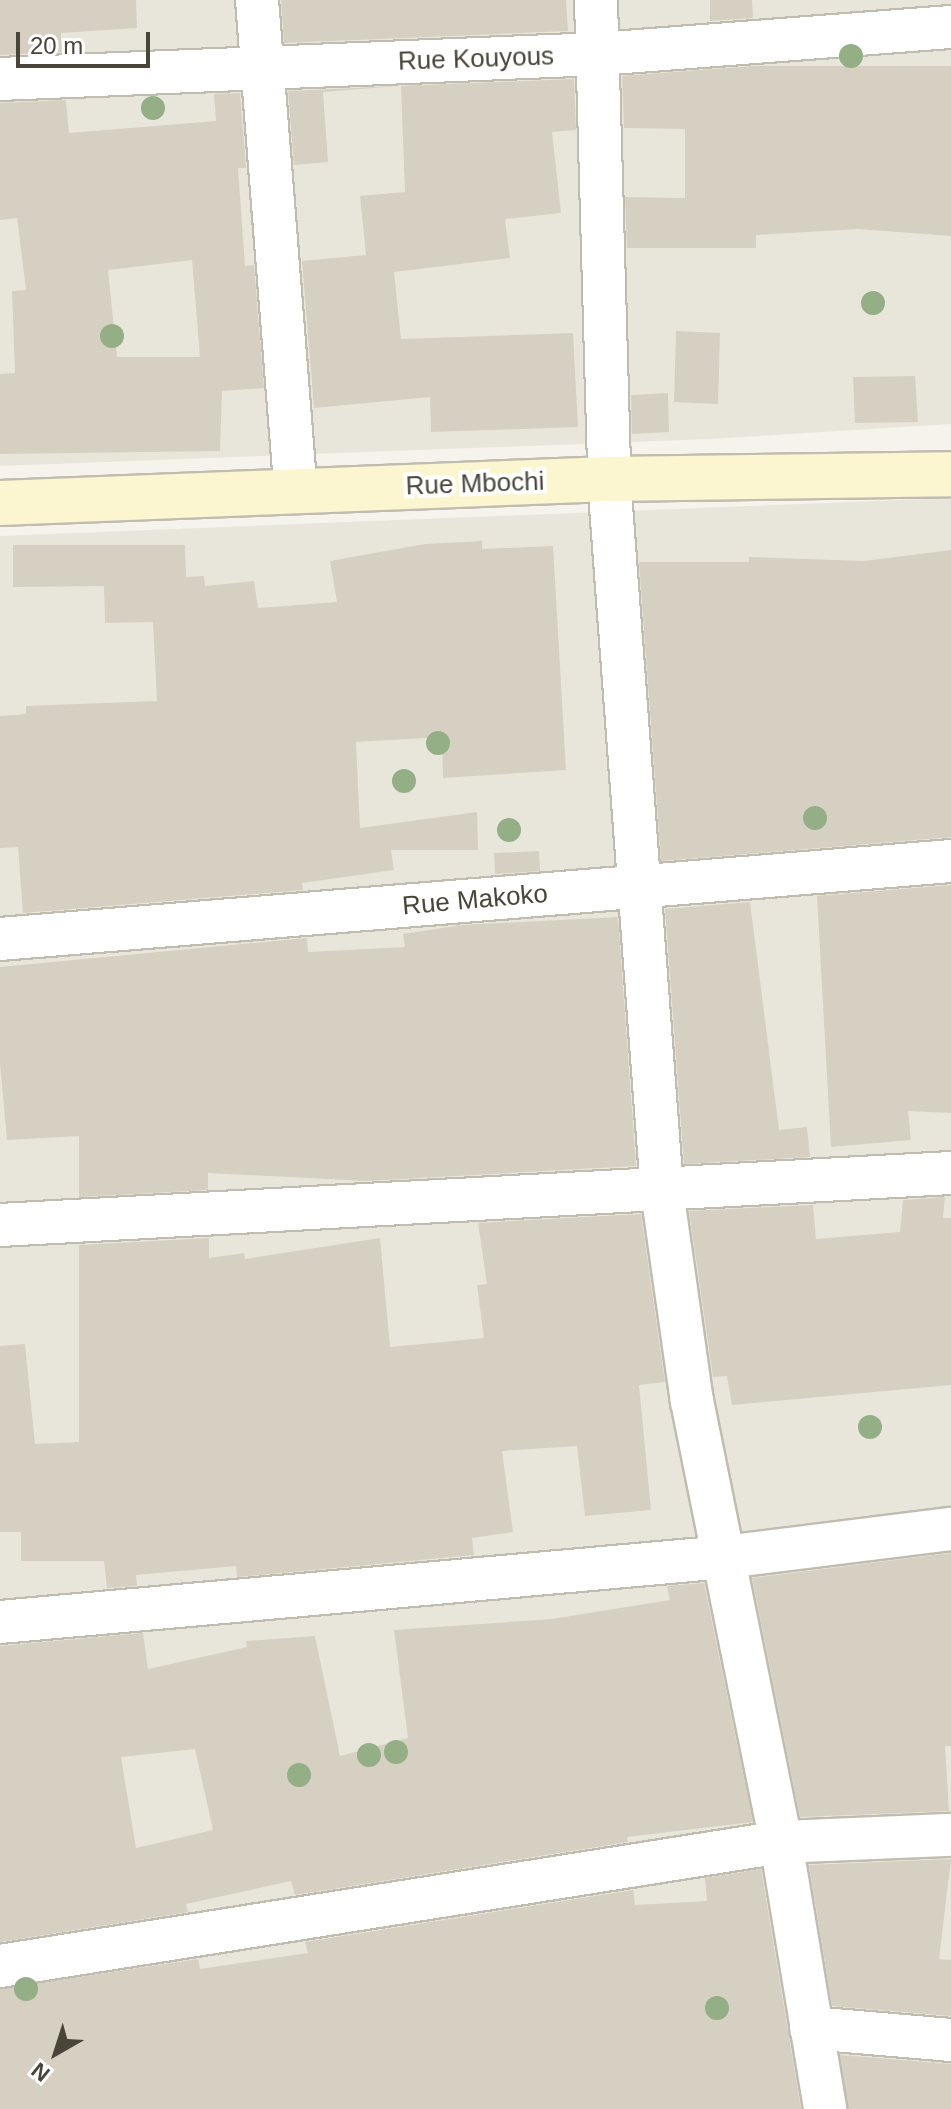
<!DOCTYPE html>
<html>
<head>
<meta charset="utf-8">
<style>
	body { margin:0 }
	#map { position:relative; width:951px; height:2109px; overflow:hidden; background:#f5f3ec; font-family:Arial,sans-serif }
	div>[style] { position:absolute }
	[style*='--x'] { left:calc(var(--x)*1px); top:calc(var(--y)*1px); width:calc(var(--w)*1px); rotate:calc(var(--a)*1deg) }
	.residential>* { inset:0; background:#e8e6db }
	.building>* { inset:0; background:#d6d0c2 }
	.roads { filter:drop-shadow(2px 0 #c0bcaf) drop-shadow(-2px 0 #c0bcaf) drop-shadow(0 2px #c0bcaf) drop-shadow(0 -2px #c0bcaf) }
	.minor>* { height:42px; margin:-21px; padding:0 21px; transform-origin:21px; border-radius:21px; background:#fff }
	.secondary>* { height:44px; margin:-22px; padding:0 22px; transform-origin:22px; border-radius:22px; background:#fbf5d0 }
	.trees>* { width:24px; height:24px; margin:-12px; border-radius:50%; background:#94af85 }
	span { translate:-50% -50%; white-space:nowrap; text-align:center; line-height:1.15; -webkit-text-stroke:8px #fff; paint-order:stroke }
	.street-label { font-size:26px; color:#49453a }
	.north { position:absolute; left:16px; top:2013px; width:80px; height:80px; -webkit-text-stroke:6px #fff; paint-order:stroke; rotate:219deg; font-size:22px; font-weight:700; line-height:32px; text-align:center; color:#49453a }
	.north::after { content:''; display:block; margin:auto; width:28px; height:36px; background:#49453a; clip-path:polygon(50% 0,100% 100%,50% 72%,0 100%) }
	.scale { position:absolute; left:16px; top:32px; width:134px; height:36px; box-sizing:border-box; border:4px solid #49453a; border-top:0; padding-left:10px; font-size:24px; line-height:28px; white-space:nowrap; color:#49453a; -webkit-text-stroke:6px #fff; paint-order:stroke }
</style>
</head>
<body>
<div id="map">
	<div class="residential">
		<i style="clip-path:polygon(0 0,951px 0,951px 424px,710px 439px,0 466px)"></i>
		<i style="clip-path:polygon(951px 498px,951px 2109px,0 2109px,0 536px)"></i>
	</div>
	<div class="building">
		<i style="clip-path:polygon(0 0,136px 0,137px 28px,61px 33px,62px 52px,0 55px)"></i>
		<i style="clip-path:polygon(281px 0,566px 0,568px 31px,284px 43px)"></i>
		<i style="clip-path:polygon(710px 0,752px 0,753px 18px,710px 21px)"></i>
		<i style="clip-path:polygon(754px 66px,951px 66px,951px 236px,858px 229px,756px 235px,756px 248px,627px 248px,625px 197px,685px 198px,685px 129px,624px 128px,622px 76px)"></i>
		<i style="clip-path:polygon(574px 79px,576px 130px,552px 132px,561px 213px,505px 219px,510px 258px,394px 272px,401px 339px,573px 333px,578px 427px,431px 432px,430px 397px,314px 408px,302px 261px,366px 255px,360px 196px,405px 192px,401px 86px)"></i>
		<i style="clip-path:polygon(399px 86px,323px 92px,328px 162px,294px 165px,288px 91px)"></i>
		<i style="clip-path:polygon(evenodd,240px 93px,246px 168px,238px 168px,245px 266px,254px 265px,264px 388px,222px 391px,220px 451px,0 454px,0 374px,15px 373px,12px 291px,26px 290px,17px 218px,0 220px,0 103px,66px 100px,69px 133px,216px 121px,214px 94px,240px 93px,192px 260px,200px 357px,117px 357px,108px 270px,192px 260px)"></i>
		<i style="clip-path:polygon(676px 331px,720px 333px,718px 404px,674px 402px)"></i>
		<i style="clip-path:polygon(915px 376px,918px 422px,855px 423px,853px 377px)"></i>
		<i style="clip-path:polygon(668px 393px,669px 432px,632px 434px,631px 395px)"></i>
		<i style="clip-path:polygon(482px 541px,482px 549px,553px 546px,566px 770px,443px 778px,442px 737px,356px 742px,360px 828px,477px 812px,478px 850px,391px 850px,394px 870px,302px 883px,303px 890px,23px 913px,18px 847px,0 848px,0 716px,26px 714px,26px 706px,157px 701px,153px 622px,105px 623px,104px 586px,13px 587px,13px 545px,185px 545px,186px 577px,204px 576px,205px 586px,254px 581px,258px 608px,337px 602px,330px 561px,425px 544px)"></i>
		<i style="clip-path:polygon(951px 550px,951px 837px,661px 861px,639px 562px,749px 562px,749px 557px,864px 561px)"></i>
		<i style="clip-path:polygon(539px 851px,540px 871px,495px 874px,494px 853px)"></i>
		<i style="clip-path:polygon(951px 885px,951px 1113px,908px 1111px,911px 1140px,831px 1147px,817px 896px)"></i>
		<i style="clip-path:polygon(750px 902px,779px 1130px,807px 1127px,810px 1157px,684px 1164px,665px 909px)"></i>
		<i style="clip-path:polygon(618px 917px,636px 1166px,366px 1181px,208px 1173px,208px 1190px,79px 1197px,79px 1136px,7px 1140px,0 1063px,0 967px,307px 938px,308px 952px,405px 947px,403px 934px,462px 925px)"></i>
		<i style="clip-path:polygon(945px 1197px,943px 1218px,951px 1218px,951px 1385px,732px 1405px,727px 1376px,713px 1377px,689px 1211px,813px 1205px,816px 1239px,900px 1232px,903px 1200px)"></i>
		<i style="clip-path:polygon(641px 1214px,665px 1382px,639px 1385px,651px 1510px,585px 1516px,577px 1446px,502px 1451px,513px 1532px,472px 1538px,474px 1555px,237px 1577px,236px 1566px,136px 1575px,137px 1586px,107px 1588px,104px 1561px,21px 1561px,21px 1532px,0 1532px,0 1346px,25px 1344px,35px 1444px,79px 1442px,79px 1245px,209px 1238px,209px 1258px,244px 1253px,245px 1259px,380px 1238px,390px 1347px,484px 1338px,477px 1285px,487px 1284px,478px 1223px)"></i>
		<i style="clip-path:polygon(951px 1553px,951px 1746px,945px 1746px,949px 1811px,800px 1817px,752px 1578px)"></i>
		<i style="clip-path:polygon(evenodd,704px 1583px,753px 1822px,627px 1837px,628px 1842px,295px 1895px,291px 1881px,186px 1904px,188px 1912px,0 1942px,0 1646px,143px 1633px,148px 1669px,247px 1647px,246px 1641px,315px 1636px,340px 1756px,408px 1738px,394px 1630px,552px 1619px,670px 1600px,667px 1586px,704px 1583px,195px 1749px,213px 1830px,136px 1848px,121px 1757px,195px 1749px)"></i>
		<i style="clip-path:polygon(951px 1859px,939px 1959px,951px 1960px,951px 2016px,832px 2006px,809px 1865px)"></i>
		<i style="clip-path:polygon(761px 1869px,801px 2109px,0 2109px,0 1989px,198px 1959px,200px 1969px,308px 1953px,305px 1942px,633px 1890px,635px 1905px,707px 1901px,705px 1878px)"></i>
		<i style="clip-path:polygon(840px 2055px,951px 2064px,951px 2109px,848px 2109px)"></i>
	</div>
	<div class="roads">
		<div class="minor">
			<i style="--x:257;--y:0;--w:493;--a:85.5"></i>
			<i style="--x:596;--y:0;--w:479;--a:88.4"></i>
			<i style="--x:609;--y:479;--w:714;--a:85.74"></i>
			<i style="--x:662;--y:1191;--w:212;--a:81.9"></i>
			<i style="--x:692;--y:1401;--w:450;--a:78.6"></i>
			<i style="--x:781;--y:1842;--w:271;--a:80.6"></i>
			<i style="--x:0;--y:79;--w:600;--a:-2.39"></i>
			<i style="--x:599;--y:54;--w:353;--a:-4.4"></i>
			<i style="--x:0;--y:939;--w:954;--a:-4.69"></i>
			<i style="--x:0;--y:1225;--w:952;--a:-3.13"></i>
			<i style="--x:0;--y:1622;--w:728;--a:-5.12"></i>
			<i style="--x:725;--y:1557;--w:228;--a:-7.1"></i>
			<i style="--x:0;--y:1966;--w:791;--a:-9.02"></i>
			<i style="--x:781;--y:1842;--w:170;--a:-2.4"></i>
			<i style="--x:811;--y:2028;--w:141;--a:4.9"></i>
		</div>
		<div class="secondary">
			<i style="--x:0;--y:503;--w:609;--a:-2.26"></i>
			<i style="--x:609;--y:479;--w:342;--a:-0.8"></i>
		</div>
	</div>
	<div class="trees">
		<i style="left:851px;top:56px"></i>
		<i style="left:153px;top:108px"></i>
		<i style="left:873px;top:303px"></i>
		<i style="left:112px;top:336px"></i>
		<i style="left:438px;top:743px"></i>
		<i style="left:404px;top:781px"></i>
		<i style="left:815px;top:818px"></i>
		<i style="left:509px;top:830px"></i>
		<i style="left:870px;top:1427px"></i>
		<i style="left:396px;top:1752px"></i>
		<i style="left:369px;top:1755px"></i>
		<i style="left:299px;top:1775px"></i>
		<i style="left:26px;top:1989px"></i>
		<i style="left:717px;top:2008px"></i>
	</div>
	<div class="street-label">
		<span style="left:476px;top:59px;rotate:-2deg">Rue Kouyous</span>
		<span style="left:475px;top:484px;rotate:-2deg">Rue Mbochi</span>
		<span style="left:475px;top:900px;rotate:-5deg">Rue Makoko</span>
	</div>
	<div class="north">N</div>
	<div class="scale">20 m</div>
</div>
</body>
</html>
